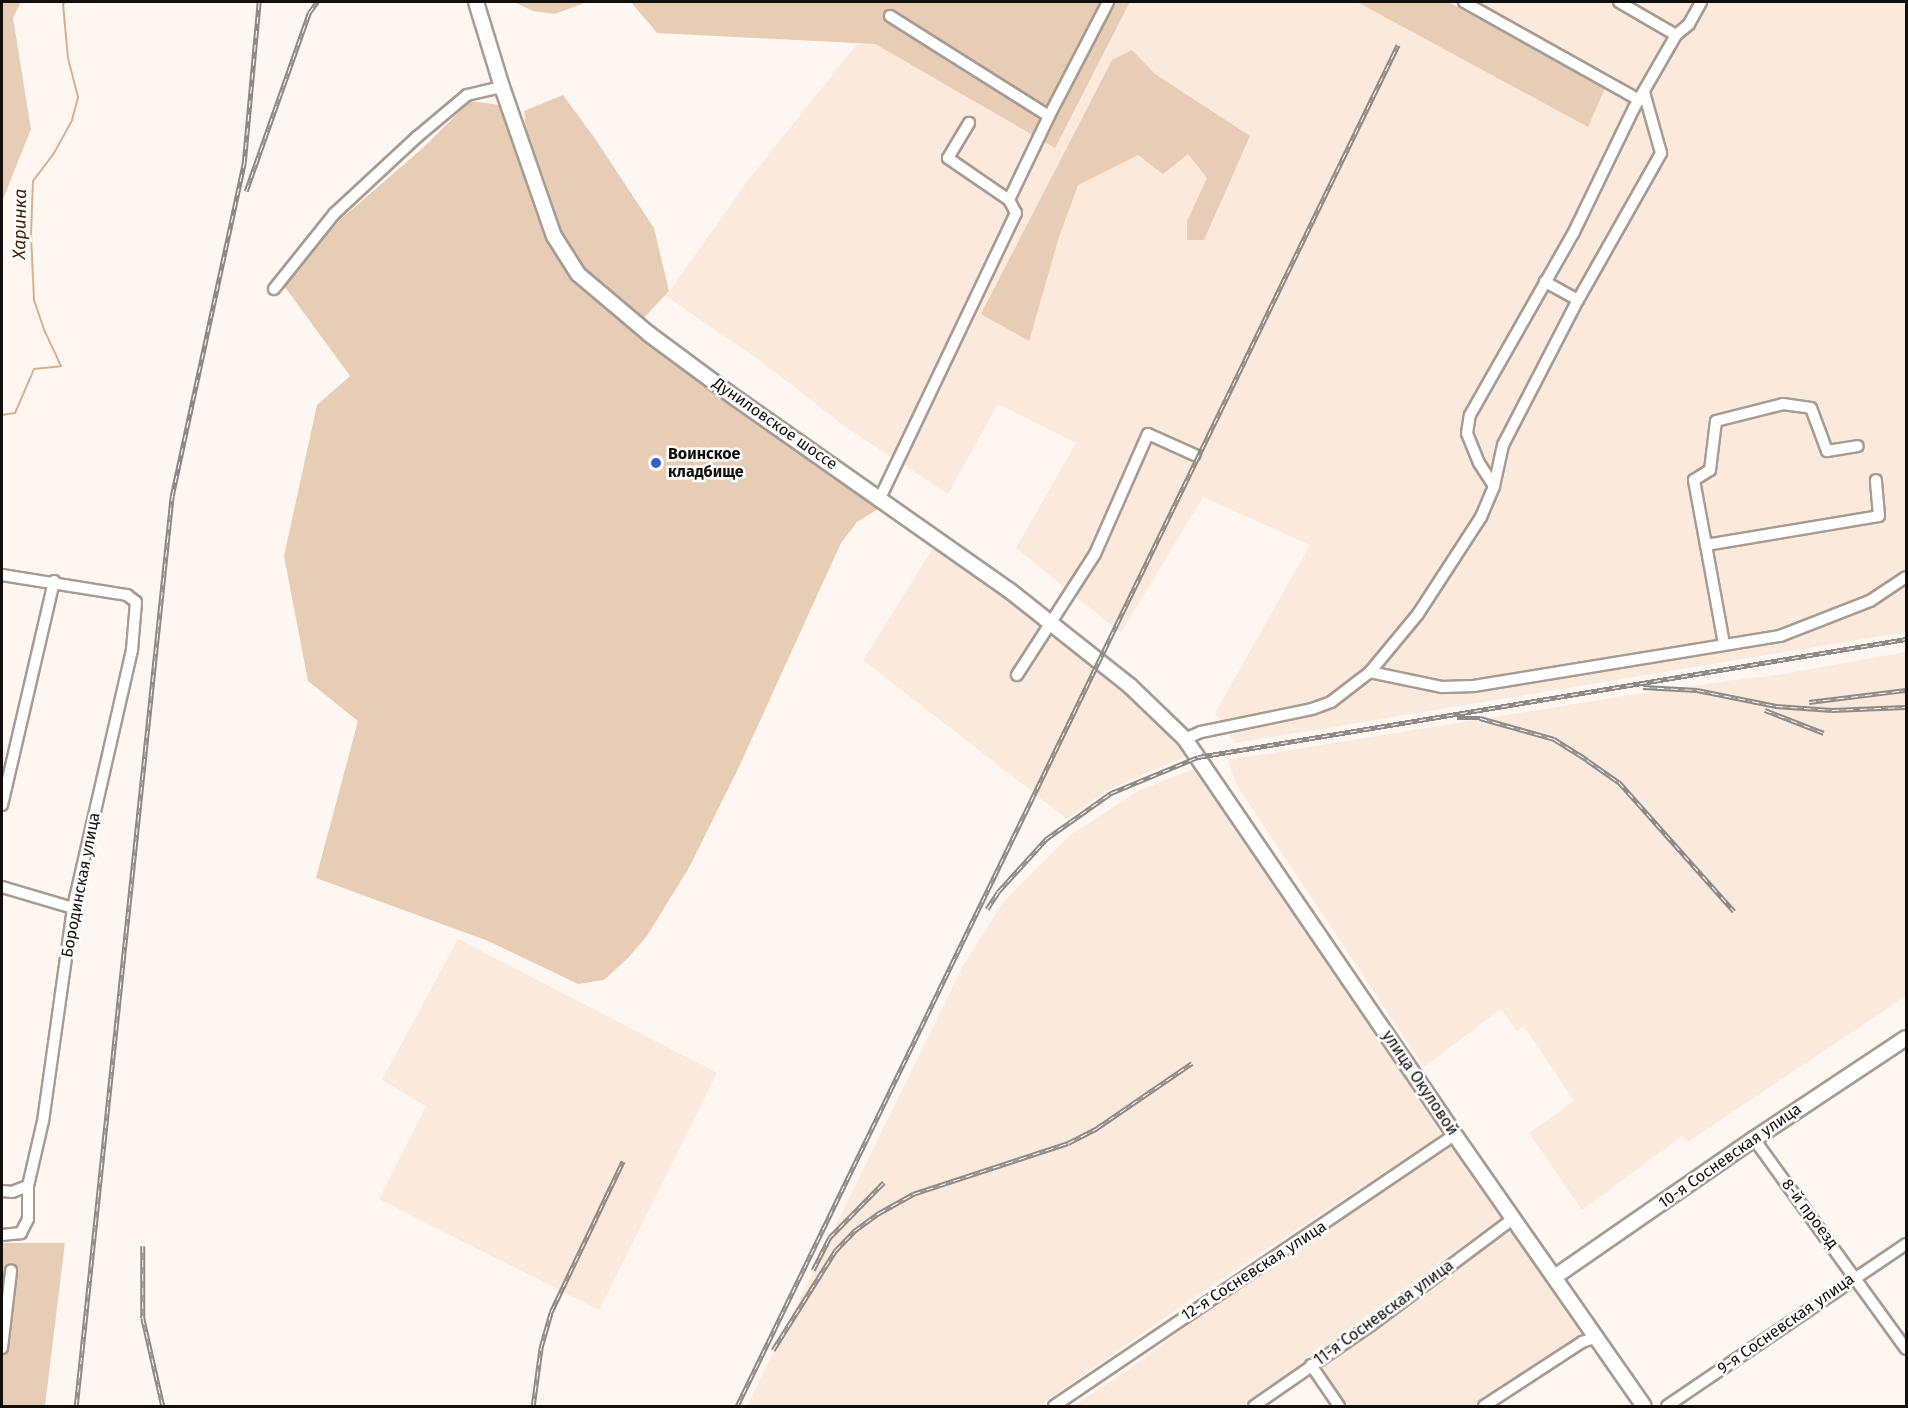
<!DOCTYPE html>
<html>
<head>
<meta charset="utf-8">
<style>
	body { margin:0 }
	#map { position:relative; width:1908px; height:1408px; overflow:hidden; background:#fef7f1; font-family:"Fira Sans",sans-serif }
	div>[style] { position:absolute }
	[style*='--x'] { left:calc(var(--x)*1px); top:calc(var(--y)*1px); width:calc(var(--w)*1px); rotate:calc(var(--a)*1deg) }
	.built>* { inset:0; background:#fbe9db }
	.green>* { inset:0; background:#e7ccb6 }
	.stream>* { height:2px; margin:-1px; padding:0 1px; transform-origin:1px; border-radius:1px; background:#d5b193 }
	.roads { filter:drop-shadow(2px 0 #a69c93) drop-shadow(-2px 0 #a69c93) drop-shadow(0 2px #a69c93) drop-shadow(0 -2px #a69c93) }
	.minor>* { height:10px; margin:-5px; padding:0 5px; transform-origin:5px; border-radius:5px; background:#fff }
	.tertiary>* { height:14px; margin:-7px; padding:0 7px; transform-origin:7px; border-radius:7px; background:#fff }
	.rail>* { height:4.5px; margin-top:-2.25px; transform-origin:0; background:repeating-linear-gradient(90deg,#fff 0 7px,#8f8985 0 14px); box-sizing:border-box; border-block:2px solid #8f8985 }
	.dots>* { width:16px; height:16px; translate:-50% -50%; box-sizing:border-box; border:3px solid #fff; border-radius:50% }
	span { translate:-50% -50%; white-space:nowrap; text-align:center; line-height:1.15; -webkit-text-stroke:5px #fff; paint-order:stroke }
	.street-label { font-size:16px; color:#120e0b }
	.poi-label { font-size:16px; color:#120e0b; font-weight:700 }
	.left { translate:0 -50%; text-align:left }
	.water-label { font-size:18px; color:#432100; font-style:italic }
	.frame { position:absolute; inset:0; border:3px solid #120e0b; pointer-events:none }
</style>
</head>
<body>
<div id="map">
	<div class="built">
		<i style="clip-path:polygon(1130px 2px,1357px 2px,1587px 126px,1605px 87px,1448px 2px,1906px 2px,1906px 632px,1235px 743px,1215px 713px,1310px 545px,1203px 497px,1121px 633px,1016px 548px,1076px 443px,998px 404px,948px 494px,847px 428px,763px 363px,666px 296px,749px 179px,858px 43px,875px 44px,1055px 148px)"></i>
		<i style="clip-path:polygon(935px 545px,1047px 625px,1133px 695px,1176px 736px,1189px 755px,1106px 791px,1067px 819px,863px 660px)"></i>
		<i style="clip-path:polygon(1906px 652px,1906px 996px,1688px 1142px,1682px 1136px,1582px 1210px,1529px 1133px,1574px 1101px,1524px 1026px,1517px 1031px,1501px 1009px,1424px 1067px,1236px 784px,1228px 760px,1675px 688px,1783px 674px)"></i>
		<i style="clip-path:polygon(1201px 766px,1445px 1132px,1193px 1298px,1039px 1406px,747px 1406px,963px 966px,1003px 902px,1069px 836px,1138px 791px)"></i>
		<i style="clip-path:polygon(458px 939px,717px 1073px,599px 1310px,379px 1199px,426px 1106px,382px 1080px)"></i>
		<i style="clip-path:polygon(1455px 1144px,1503px 1216px,1243px 1406px,1073px 1406px,1128px 1370px,1200px 1315px)"></i>
		<i style="clip-path:polygon(1516px 1227px,1589px 1334px,1480px 1406px,1343px 1406px,1319px 1372px)"></i>
	</div>
	<div class="green">
		<i style="clip-path:polygon(2px 2px,21px 2px,13px 18px,31px 129px,2px 202px)"></i>
		<i style="clip-path:polygon(514px 2px,587px 2px,555px 14px,533px 11px)"></i>
		<i style="clip-path:polygon(631px 2px,1130px 2px,1055px 148px,875px 44px,657px 33px)"></i>
		<i style="clip-path:polygon(1357px 2px,1448px 2px,1605px 88px,1588px 127px)"></i>
		<i style="clip-path:polygon(1132px 50px,1155px 74px,1250px 136px,1204px 240px,1187px 240px,1187px 221px,1207px 178px,1188px 154px,1163px 174px,1138px 155px,1078px 185px,1059px 237px,1029px 341px,981px 314px,1112px 60px)"></i>
		<i style="clip-path:polygon(563px 95px,596px 140px,654px 228px,669px 291px,642px 320px,577px 262px,563px 235px,526px 129px,524px 111px)"></i>
		<i style="clip-path:polygon(470px 101px,507px 106px,573px 274px,587px 291px,763px 423px,883px 506px,857px 522px,841px 543px,739px 767px,690px 866px,647px 936px,628px 958px,604px 980px,578px 984px,488px 941px,316px 878px,358px 721px,308px 681px,284px 556px,317px 405px,350px 376px,282px 283px,341px 219px,425px 146px)"></i>
		<i style="clip-path:polygon(2px 1243px,65px 1243px,45px 1406px,2px 1406px)"></i>
	</div>
	<div class="stream">
		<i style="--x:2;--y:415;--w:13;--a:-9"></i>
		<i style="--x:15;--y:413;--w:48;--a:-66.6"></i>
		<i style="--x:34;--y:369;--w:27;--a:-6"></i>
		<i style="--x:61;--y:366;--w:38;--a:-115"></i>
		<i style="--x:45;--y:332;--w:34;--a:-109"></i>
		<i style="--x:34;--y:300;--w:65;--a:-92.6"></i>
		<i style="--x:31;--y:235;--w:54;--a:-87.9"></i>
		<i style="--x:33;--y:181;--w:35;--a:-53"></i>
		<i style="--x:54;--y:153;--w:38;--a:-61"></i>
		<i style="--x:72;--y:120;--w:24;--a:-75"></i>
		<i style="--x:78;--y:97;--w:40;--a:-104.4"></i>
		<i style="--x:68;--y:58;--w:54;--a:-95.3"></i>
		<i style="--x:63;--y:4;--w:4;--a:-34"></i>
	</div>
	<div class="roads">
		<div class="minor">
			<i style="--x:1464;--y:2;--w:201;--a:29.2"></i>
			<i style="--x:1619;--y:2;--w:66;--a:30.1"></i>
			<i style="--x:890;--y:16;--w:188;--a:32.2"></i>
			<i style="--x:1049;--y:116;--w:93;--a:115.5"></i>
			<i style="--x:1049;--y:116;--w:128;--a:-62.6"></i>
			<i style="--x:274;--y:289;--w:96;--a:-51.3"></i>
			<i style="--x:334;--y:214;--w:113;--a:-42.9"></i>
			<i style="--x:417;--y:137;--w:65;--a:-40"></i>
			<i style="--x:467;--y:95;--w:36;--a:-13"></i>
			<i style="--x:1578;--y:300;--w:169;--a:-60.5"></i>
			<i style="--x:1661;--y:153;--w:63;--a:-105.6"></i>
			<i style="--x:1494;--y:486;--w:42;--a:-77.6"></i>
			<i style="--x:1503;--y:445;--w:163;--a:-62.7"></i>
			<i style="--x:1578;--y:300;--w:38;--a:-151"></i>
			<i style="--x:880;--y:498;--w:316;--a:-64.5"></i>
			<i style="--x:1016;--y:213;--w:15;--a:-118"></i>
			<i style="--x:1009;--y:200;--w:74;--a:-145.5"></i>
			<i style="--x:948;--y:158;--w:41;--a:-59"></i>
			<i style="--x:1706;--y:545;--w:66;--a:-100.5"></i>
			<i style="--x:1694;--y:480;--w:19;--a:-32"></i>
			<i style="--x:1710;--y:470;--w:49;--a:-83"></i>
			<i style="--x:1716;--y:421;--w:69;--a:-14.2"></i>
			<i style="--x:1783;--y:404;--w:28;--a:8"></i>
			<i style="--x:1811;--y:408;--w:46;--a:69.6"></i>
			<i style="--x:1827;--y:451;--w:31;--a:-9"></i>
			<i style="--x:2;--y:575;--w:127;--a:9.1"></i>
			<i style="--x:127;--y:595;--w:11;--a:38"></i>
			<i style="--x:136;--y:602;--w:48;--a:94.8"></i>
			<i style="--x:132;--y:650;--w:265;--a:102.9"></i>
			<i style="--x:73;--y:908;--w:215;--a:98"></i>
			<i style="--x:43;--y:1121;--w:67;--a:103"></i>
			<i style="--x:28;--y:1186;--w:33;--a:90"></i>
			<i style="--x:28;--y:1219;--w:16;--a:117"></i>
			<i style="--x:21;--y:1233;--w:19;--a:174"></i>
			<i style="--x:1724;--y:644;--w:101;--a:-100.3"></i>
			<i style="--x:1706;--y:545;--w:175;--a:-9.5"></i>
			<i style="--x:1879;--y:516;--w:36;--a:-95"></i>
			<i style="--x:1370;--y:672;--w:75;--a:-50.4"></i>
			<i style="--x:1418;--y:614;--w:116;--a:-57"></i>
			<i style="--x:1481;--y:517;--w:34;--a:-67"></i>
			<i style="--x:1494;--y:486;--w:27;--a:-123"></i>
			<i style="--x:1479;--y:463;--w:32;--a:-112"></i>
			<i style="--x:1467;--y:433;--w:18;--a:-81"></i>
			<i style="--x:1470;--y:415;--w:208;--a:-60.4"></i>
			<i style="--x:1573;--y:234;--w:140;--a:-64.2"></i>
			<i style="--x:1634;--y:108;--w:84;--a:-60.1"></i>
			<i style="--x:1676;--y:35;--w:17;--a:-40"></i>
			<i style="--x:1689;--y:24;--w:25;--a:-61"></i>
			<i style="--x:1017;--y:675;--w:144;--a:-57.2"></i>
			<i style="--x:1095;--y:554;--w:131;--a:-66.2"></i>
			<i style="--x:1148;--y:434;--w:51;--a:24.1"></i>
			<i style="--x:1185;--y:739;--w:17;--a:-24"></i>
			<i style="--x:1201;--y:732;--w:113;--a:-11.7"></i>
			<i style="--x:1312;--y:709;--w:20;--a:-20"></i>
			<i style="--x:1331;--y:702;--w:49;--a:-37.6"></i>
			<i style="--x:1370;--y:672;--w:74;--a:11.8"></i>
			<i style="--x:1442;--y:687;--w:32;--a:-2"></i>
			<i style="--x:1474;--y:686;--w:310;--a:-9.3"></i>
			<i style="--x:1780;--y:636;--w:97;--a:-21.3"></i>
			<i style="--x:1870;--y:601;--w:43;--a:-33.7"></i>
			<i style="--x:2;--y:805;--w:230;--a:-76.9"></i>
			<i style="--x:2;--y:887;--w:74;--a:16.5"></i>
			<i style="--x:1754;--y:1139;--w:259;--a:54.1"></i>
			<i style="--x:2;--y:1191;--w:10;--a:6"></i>
			<i style="--x:12;--y:1192;--w:17;--a:-21"></i>
			<i style="--x:2;--y:1348;--w:78;--a:-83.3"></i>
			<i style="--x:1311;--y:1365;--w:50;--a:55.7"></i>
			<i style="--x:1054;--y:1406;--w:484;--a:-34.1"></i>
			<i style="--x:1254;--y:1406;--w:142;--a:-34.7"></i>
			<i style="--x:1371;--y:1325;--w:179;--a:-36.8"></i>
			<i style="--x:1484;--y:1406;--w:117;--a:-33.1"></i>
			<i style="--x:1582;--y:1342;--w:16;--a:-18"></i>
			<i style="--x:1667;--y:1406;--w:289;--a:-34.1"></i>
		</div>
		<div class="tertiary">
			<i style="--x:476;--y:2;--w:89;--a:73"></i>
			<i style="--x:502;--y:87;--w:158;--a:70.8"></i>
			<i style="--x:554;--y:236;--w:45;--a:57.7"></i>
			<i style="--x:578;--y:274;--w:93;--a:40.2"></i>
			<i style="--x:649;--y:334;--w:109;--a:36.5"></i>
			<i style="--x:737;--y:399;--w:332;--a:35.1"></i>
			<i style="--x:1009;--y:590;--w:154;--a:38.4"></i>
			<i style="--x:1130;--y:686;--w:76;--a:43.9"></i>
			<i style="--x:1185;--y:739;--w:474;--a:55.7"></i>
			<i style="--x:1452;--y:1131;--w:335;--a:55.1"></i>
			<i style="--x:1556;--y:1276;--w:241;--a:-34.7"></i>
			<i style="--x:1754;--y:1139;--w:182;--a:-33.6"></i>
		</div>
	</div>
	<div class="rail">
		<i style="--x:246;--y:191;--w:189;--a:-70.5"></i>
		<i style="--x:309;--y:13;--w:14;--a:-54"></i>
		<i style="--x:1643;--y:687;--w:54;--a:3.2"></i>
		<i style="--x:1697;--y:690;--w:81;--a:11.4"></i>
		<i style="--x:1776;--y:706;--w:56;--a:4.1"></i>
		<i style="--x:1832;--y:710;--w:74;--a:-2.3"></i>
		<i style="--x:1809;--y:702;--w:98;--a:-7.1"></i>
		<i style="--x:1765;--y:710;--w:63;--a:21.3"></i>
		<i style="--x:1457;--y:718;--w:23;--a:0"></i>
		<i style="--x:1480;--y:718;--w:77;--a:15.8"></i>
		<i style="--x:1554;--y:739;--w:39;--a:32"></i>
		<i style="--x:1587;--y:760;--w:39;--a:35"></i>
		<i style="--x:1619;--y:782;--w:173;--a:48.3"></i>
		<i style="--x:987;--y:909;--w:20;--a:-57"></i>
		<i style="--x:998;--y:892;--w:72;--a:-47.8"></i>
		<i style="--x:1046;--y:839;--w:80;--a:-35.3"></i>
		<i style="--x:1111;--y:793;--w:94;--a:-22.5"></i>
		<i style="--x:1198;--y:757;--w:718;--a:-9.46"></i>
		<i style="--x:143;--y:1246;--w:72;--a:90"></i>
		<i style="--x:143;--y:1318;--w:90;--a:77.2"></i>
		<i style="--x:813;--y:1270;--w:36;--a:-63"></i>
		<i style="--x:829;--y:1238;--w:78;--a:-45.5"></i>
		<i style="--x:773;--y:1350;--w:117;--a:-57.9"></i>
		<i style="--x:835;--y:1251;--w:28;--a:-46"></i>
		<i style="--x:854;--y:1231;--w:31;--a:-36"></i>
		<i style="--x:879;--y:1213;--w:39;--a:-29"></i>
		<i style="--x:913;--y:1194;--w:163;--a:-18.2"></i>
		<i style="--x:1068;--y:1143;--w:33;--a:-27"></i>
		<i style="--x:1097;--y:1128;--w:115;--a:-34.4"></i>
		<i style="--x:76;--y:1406;--w:915;--a:-83.98"></i>
		<i style="--x:172;--y:496;--w:341;--a:-77.8"></i>
		<i style="--x:244;--y:163;--w:162;--a:-84.7"></i>
		<i style="--x:533;--y:1406;--w:60;--a:-82.3"></i>
		<i style="--x:541;--y:1347;--w:36;--a:-74"></i>
		<i style="--x:551;--y:1312;--w:167;--a:-64.5"></i>
		<i style="--x:737;--y:1406;--w:1513;--a:-64.1"></i>
	</div>
	<div class="dots">
		<i style="left:656px;top:463px;background:#365fd0"></i>
	</div>
	<div class="street-label">
		<span style="left:775px;top:424px;rotate:35deg">Дуниловское шоссе</span>
		<span style="left:81px;top:885px;rotate:-79deg">Бородинская улица</span>
		<span style="left:1420px;top:1083px;rotate:56deg">улица Окуловой</span>
		<span style="left:1730px;top:1156px;rotate:-35deg">10-я Сосневская улица</span>
		<span style="left:1810px;top:1214px;rotate:53deg">8-й проезд</span>
		<span style="left:1254px;top:1271px;rotate:-33deg">12-я Сосневская улица</span>
		<span style="left:1384px;top:1313px;rotate:-36deg">11-я Сосневская улица</span>
		<span style="left:1786px;top:1324px;rotate:-35deg">9-я Сосневская улица</span>
	</div>
	<div class="poi-label">
		<span class="left" style="left:668px;top:463px">Воинское<br>кладбище</span>
	</div>
	<div class="water-label">
		<span style="left:20px;top:224px;rotate:-89deg">Харинка</span>
	</div>
	<div class="frame"></div>
</div>
</body>
</html>
